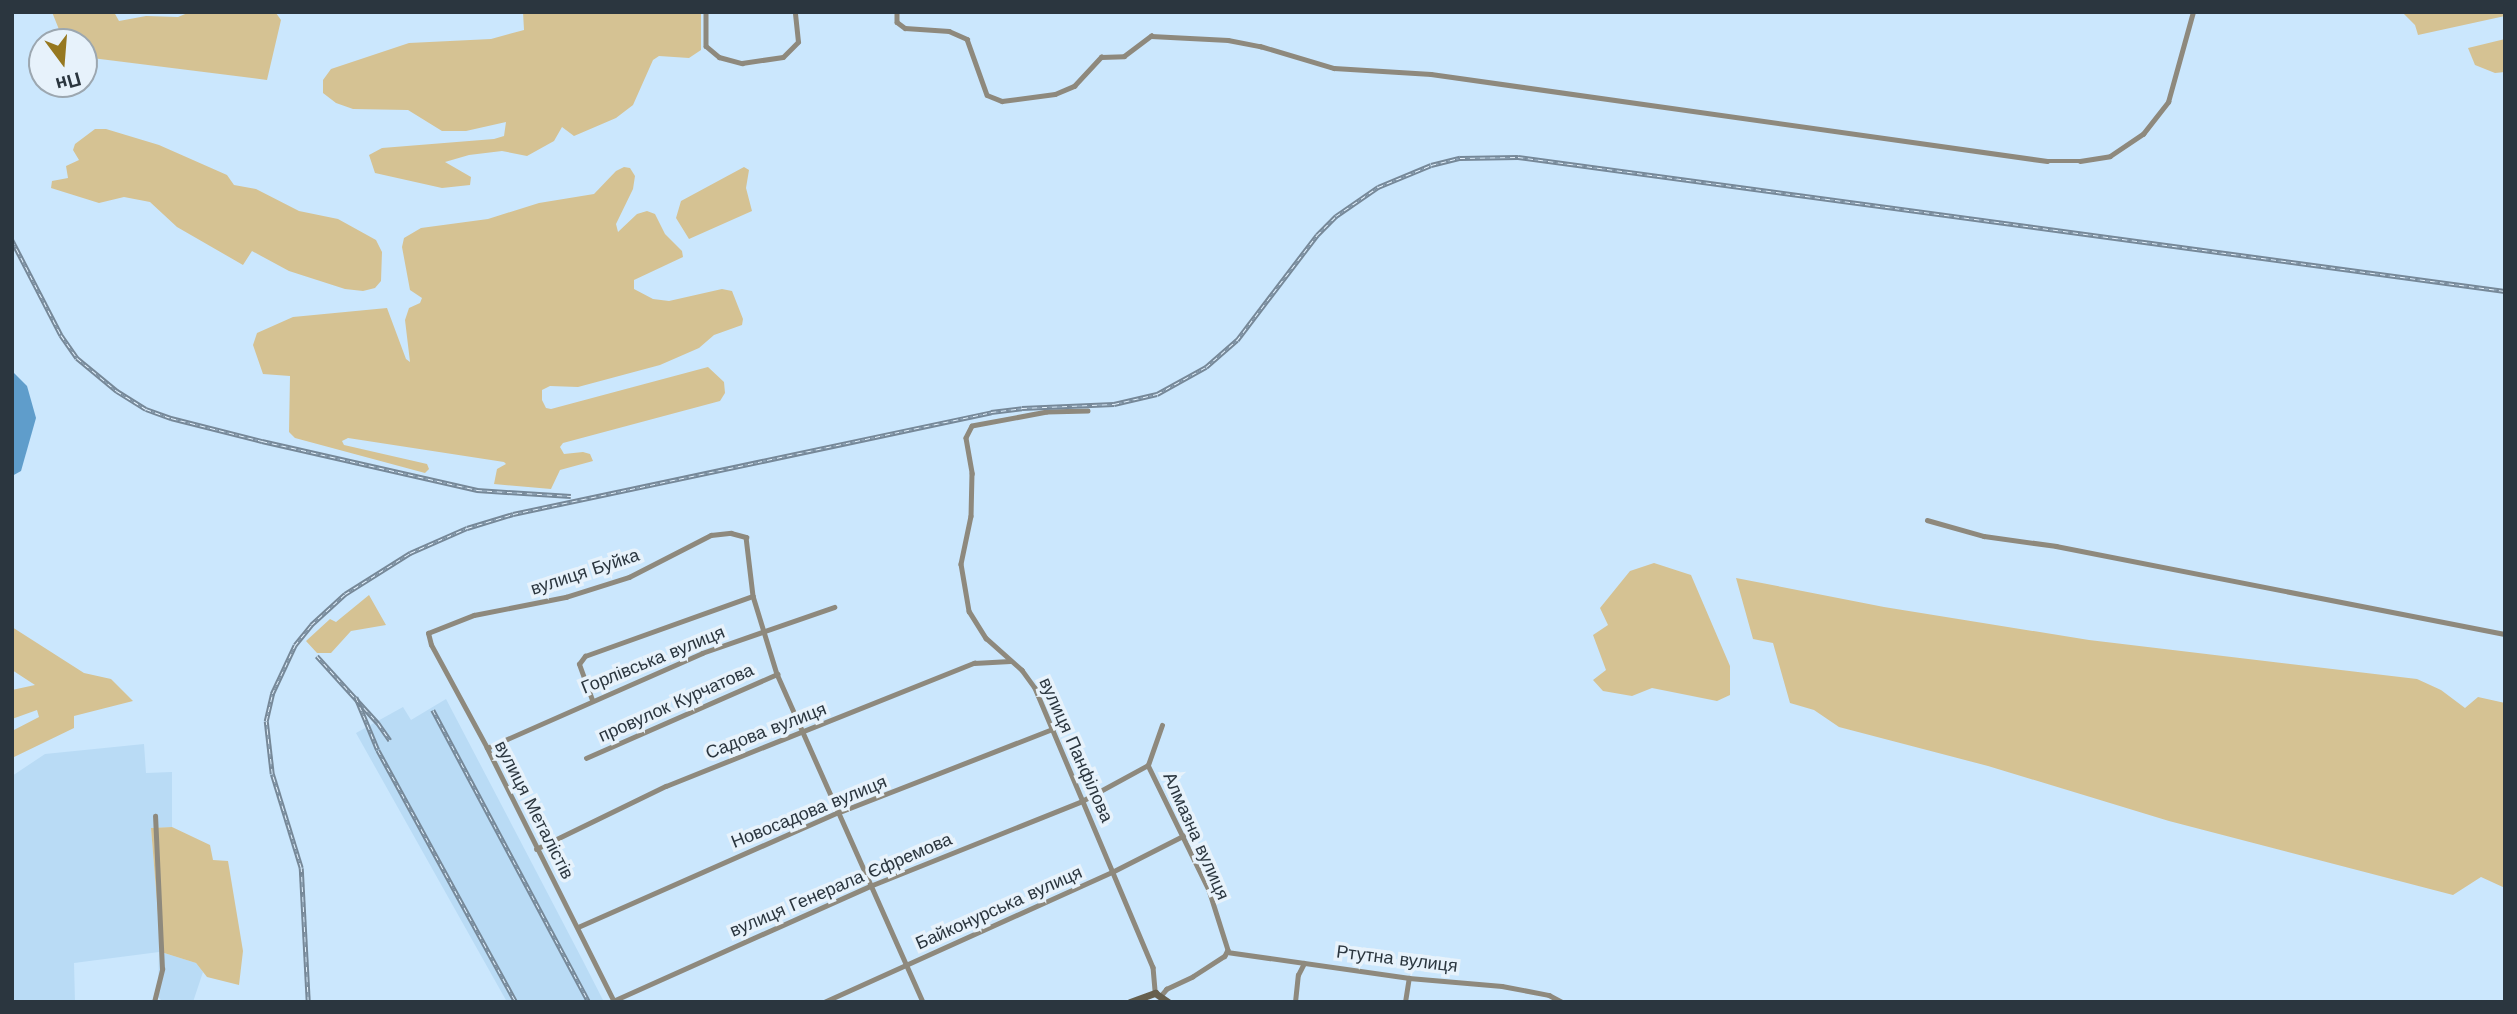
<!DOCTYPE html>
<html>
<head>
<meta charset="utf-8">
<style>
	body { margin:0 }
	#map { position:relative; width:2517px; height:1014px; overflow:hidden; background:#cbe7fd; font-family:"Work Sans",sans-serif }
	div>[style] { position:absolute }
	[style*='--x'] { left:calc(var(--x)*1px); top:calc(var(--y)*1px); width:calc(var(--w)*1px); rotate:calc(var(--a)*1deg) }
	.built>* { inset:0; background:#b9dbf5 }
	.green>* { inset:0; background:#d5c293 }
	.water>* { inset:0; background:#5f9dcb }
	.minor>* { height:4.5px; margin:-2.25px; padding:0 2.25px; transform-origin:2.25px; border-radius:2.25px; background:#8e897d }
	.secondary>* { height:7px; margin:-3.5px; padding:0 3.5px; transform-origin:3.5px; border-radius:3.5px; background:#665f4d }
	.rail>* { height:4.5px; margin-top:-2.25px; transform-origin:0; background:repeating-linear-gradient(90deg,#e7f2fb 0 5px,#768898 0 10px); box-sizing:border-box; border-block:2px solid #768898 }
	span { translate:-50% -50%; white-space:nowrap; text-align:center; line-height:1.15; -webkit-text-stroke:7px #e7f2fb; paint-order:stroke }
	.street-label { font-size:18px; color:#2b363f }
	.frame { position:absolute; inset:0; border:14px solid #2b363f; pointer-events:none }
	.north { position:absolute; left:28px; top:28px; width:70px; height:70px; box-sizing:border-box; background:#e7f2fb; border:2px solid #9ca7b0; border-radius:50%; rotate:164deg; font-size:19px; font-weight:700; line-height:28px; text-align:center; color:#2b363f }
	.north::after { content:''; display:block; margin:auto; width:24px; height:32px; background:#967820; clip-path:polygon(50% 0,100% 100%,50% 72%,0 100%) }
</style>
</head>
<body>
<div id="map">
	<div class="built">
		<i style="clip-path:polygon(446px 699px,582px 959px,604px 1002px,507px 1002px,356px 733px,403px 707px,411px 720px)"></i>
		<i style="clip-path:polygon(144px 744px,146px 773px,172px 772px,172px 827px,151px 828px,161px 952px,196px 963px,203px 972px,193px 1002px,163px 1002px,158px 997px,159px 952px,74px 963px,75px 1002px,12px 1002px,12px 776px,45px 754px)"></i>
	</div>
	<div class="green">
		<i style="clip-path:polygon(52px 12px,114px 12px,119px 21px,146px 16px,178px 17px,190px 12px,276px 13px,281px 20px,267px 80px,84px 57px,84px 42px,64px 42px)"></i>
		<i style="clip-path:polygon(523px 12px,701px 12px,701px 50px,689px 58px,659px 56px,653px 60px,633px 105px,616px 118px,574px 136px,562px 127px,554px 141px,527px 156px,502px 151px,469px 155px,445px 162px,471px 177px,470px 185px,442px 188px,375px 173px,369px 155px,382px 148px,494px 139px,504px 136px,506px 122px,466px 131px,442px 131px,408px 110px,353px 109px,336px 103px,323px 93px,323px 80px,331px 69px,409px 43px,491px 39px,524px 30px)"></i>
		<i style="clip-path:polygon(2402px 12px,2505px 12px,2505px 16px,2418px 35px,2415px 25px)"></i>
		<i style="clip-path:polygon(2505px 39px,2505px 72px,2495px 73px,2475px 65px,2468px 48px)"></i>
		<i style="clip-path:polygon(95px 129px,106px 129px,159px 145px,227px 175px,234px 185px,256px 189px,299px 211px,338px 219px,376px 240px,382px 252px,381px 281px,375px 288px,363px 291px,345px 289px,289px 271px,252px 251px,243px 265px,177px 227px,150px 202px,124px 197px,99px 203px,51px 188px,52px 181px,68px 178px,66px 166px,79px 160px,73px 150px,75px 144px)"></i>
		<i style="clip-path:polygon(624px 167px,630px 168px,635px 176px,633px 189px,616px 224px,618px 232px,637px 214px,647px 211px,655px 214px,665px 234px,682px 251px,683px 257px,634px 280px,634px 289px,653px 299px,669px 301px,722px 289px,732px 291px,743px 319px,742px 325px,714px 335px,699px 348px,660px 365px,578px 387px,550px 386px,542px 390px,542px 400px,546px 408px,551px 409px,708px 367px,724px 382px,725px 393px,720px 401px,563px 443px,560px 447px,564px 454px,583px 452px,590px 454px,593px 461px,560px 470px,551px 489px,494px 484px,497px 469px,506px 464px,504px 462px,348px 438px,342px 441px,344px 445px,427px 464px,429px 469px,425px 473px,295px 438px,289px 432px,290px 376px,263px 374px,253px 345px,257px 333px,293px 317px,387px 308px,406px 359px,410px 362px,405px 320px,409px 308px,420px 303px,422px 298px,410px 290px,402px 247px,404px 238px,421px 228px,488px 219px,539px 203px,594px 194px,616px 171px)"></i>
		<i style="clip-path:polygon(744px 167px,749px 170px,746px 188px,752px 211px,689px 239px,676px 218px,681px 201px)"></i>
		<i style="clip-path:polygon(1654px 563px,1691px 575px,1730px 666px,1730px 695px,1717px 701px,1652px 688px,1632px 696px,1603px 691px,1593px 680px,1606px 670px,1593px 635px,1608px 625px,1600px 608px,1630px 571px)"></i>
		<i style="clip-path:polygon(1736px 578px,1884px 607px,2089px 640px,2417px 679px,2441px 690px,2465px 708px,2478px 697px,2505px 703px,2505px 888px,2481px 877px,2453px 895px,2169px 821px,1988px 766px,1839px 727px,1814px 710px,1790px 703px,1773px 643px,1753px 639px)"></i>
		<i style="clip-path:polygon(369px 595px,386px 625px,351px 631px,331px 653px,317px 653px,306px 641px,330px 619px,336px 622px)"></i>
		<i style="clip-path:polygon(12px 627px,84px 673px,111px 679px,133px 701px,74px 716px,74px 728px,12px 758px,12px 731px,39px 717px,37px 710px,12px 719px,12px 690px,35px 685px,12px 670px)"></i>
		<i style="clip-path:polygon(172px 827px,210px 845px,213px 860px,228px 861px,243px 951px,239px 985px,207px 977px,196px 963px,161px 952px,151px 828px)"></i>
	</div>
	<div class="water">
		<i style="clip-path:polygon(12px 371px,27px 386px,36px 418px,21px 471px,12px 476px)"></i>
	</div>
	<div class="minor">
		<i style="--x:706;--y:12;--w:34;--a:90"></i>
		<i style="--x:706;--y:46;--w:17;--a:40"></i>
		<i style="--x:719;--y:57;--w:24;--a:15"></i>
		<i style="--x:742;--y:63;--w:41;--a:-8.3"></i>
		<i style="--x:783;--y:57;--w:21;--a:-45"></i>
		<i style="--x:798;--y:42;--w:30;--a:-96"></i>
		<i style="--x:897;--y:12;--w:10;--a:90"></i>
		<i style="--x:897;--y:22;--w:10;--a:37"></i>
		<i style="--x:905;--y:28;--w:44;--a:3.9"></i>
		<i style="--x:949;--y:31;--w:20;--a:24"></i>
		<i style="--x:967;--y:39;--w:59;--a:70.3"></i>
		<i style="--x:987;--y:95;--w:16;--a:22"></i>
		<i style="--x:1002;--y:101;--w:53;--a:-7.5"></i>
		<i style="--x:1055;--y:94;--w:21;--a:-23"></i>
		<i style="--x:1074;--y:86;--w:40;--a:-47"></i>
		<i style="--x:1101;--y:57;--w:23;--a:-2"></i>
		<i style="--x:1124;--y:56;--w:34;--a:-37"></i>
		<i style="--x:1151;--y:36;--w:77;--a:3"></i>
		<i style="--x:1228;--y:40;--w:33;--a:11"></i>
		<i style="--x:1260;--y:46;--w:77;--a:16.6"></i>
		<i style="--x:1334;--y:68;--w:97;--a:3.5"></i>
		<i style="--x:1431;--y:74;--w:622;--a:8.04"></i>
		<i style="--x:2047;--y:161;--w:33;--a:0"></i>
		<i style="--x:2080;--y:161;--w:30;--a:-9"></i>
		<i style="--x:2110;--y:156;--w:40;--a:-34"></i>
		<i style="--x:2143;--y:134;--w:41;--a:-52"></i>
		<i style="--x:2168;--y:102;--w:93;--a:-74.5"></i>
		<i style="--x:1088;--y:411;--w:41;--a:178.6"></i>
		<i style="--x:1047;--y:412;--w:76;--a:169.4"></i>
		<i style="--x:972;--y:426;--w:13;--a:117"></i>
		<i style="--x:966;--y:438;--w:36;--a:80"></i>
		<i style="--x:972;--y:473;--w:43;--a:91.3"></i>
		<i style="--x:971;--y:516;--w:49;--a:101.8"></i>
		<i style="--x:961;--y:564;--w:48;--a:80.3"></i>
		<i style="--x:969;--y:611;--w:32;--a:58"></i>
		<i style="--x:986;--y:638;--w:48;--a:41.6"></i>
		<i style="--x:1022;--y:670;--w:22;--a:54"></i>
		<i style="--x:1035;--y:688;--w:303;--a:67.1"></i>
		<i style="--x:1153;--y:967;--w:25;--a:85"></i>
		<i style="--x:1927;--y:520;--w:59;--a:15.7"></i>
		<i style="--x:1984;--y:536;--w:73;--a:7.9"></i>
		<i style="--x:2056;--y:546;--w:458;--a:11.1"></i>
		<i style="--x:592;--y:700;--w:38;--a:-110"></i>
		<i style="--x:579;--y:664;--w:10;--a:-53"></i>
		<i style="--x:585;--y:656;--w:178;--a:-19.7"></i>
		<i style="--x:487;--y:748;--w:235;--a:-23.8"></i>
		<i style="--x:702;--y:653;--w:140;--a:-19.2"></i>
		<i style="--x:586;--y:758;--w:209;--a:-23.7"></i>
		<i style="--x:1148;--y:765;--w:139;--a:64"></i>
		<i style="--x:1209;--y:890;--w:63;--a:72.4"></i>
		<i style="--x:1228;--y:950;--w:7;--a:117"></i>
		<i style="--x:1225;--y:956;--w:38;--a:147"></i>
		<i style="--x:1193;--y:977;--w:29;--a:155"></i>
		<i style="--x:1167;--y:989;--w:8;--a:130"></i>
		<i style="--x:1148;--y:765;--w:42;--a:-70.7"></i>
		<i style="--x:536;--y:849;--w:144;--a:-25.9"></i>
		<i style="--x:666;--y:786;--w:332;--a:-21.8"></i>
		<i style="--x:974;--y:663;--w:36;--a:-3"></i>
		<i style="--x:578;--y:927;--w:283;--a:-23.8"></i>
		<i style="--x:837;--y:813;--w:232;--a:-21.3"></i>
		<i style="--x:1227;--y:952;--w:184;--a:8.1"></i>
		<i style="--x:1409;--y:978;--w:93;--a:4.9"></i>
		<i style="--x:1502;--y:986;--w:48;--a:10.8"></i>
		<i style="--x:1549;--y:995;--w:15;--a:28"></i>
		<i style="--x:613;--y:1001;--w:282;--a:-24.1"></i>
		<i style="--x:870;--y:886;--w:228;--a:-21.8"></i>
		<i style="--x:1082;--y:801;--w:75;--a:-28.6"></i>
		<i style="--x:154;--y:1002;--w:34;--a:-76"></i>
		<i style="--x:162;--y:969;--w:153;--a:-92.6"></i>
		<i style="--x:614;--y:1002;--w:284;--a:-116.6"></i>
		<i style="--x:487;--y:748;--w:117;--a:-118.5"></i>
		<i style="--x:431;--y:645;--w:12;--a:-104"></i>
		<i style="--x:428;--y:633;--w:49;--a:-21.4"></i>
		<i style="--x:474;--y:615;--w:94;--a:-11.1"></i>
		<i style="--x:566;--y:597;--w:66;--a:-17.6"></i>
		<i style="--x:629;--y:577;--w:92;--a:-27.1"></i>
		<i style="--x:711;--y:535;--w:20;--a:-6"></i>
		<i style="--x:731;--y:533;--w:16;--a:15"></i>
		<i style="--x:746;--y:537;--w:59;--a:83.2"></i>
		<i style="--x:753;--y:596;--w:82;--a:72.9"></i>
		<i style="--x:777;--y:674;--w:359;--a:66"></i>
		<i style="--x:824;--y:1002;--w:316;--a:-24.3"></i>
		<i style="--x:1112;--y:872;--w:80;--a:-26.9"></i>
		<i style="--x:1295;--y:1002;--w:27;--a:-84"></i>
		<i style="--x:1298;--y:975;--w:13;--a:-63"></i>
		<i style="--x:1405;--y:1002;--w:24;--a:-81"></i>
	</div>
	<div class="secondary">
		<i style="--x:1130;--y:1002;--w:27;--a:-20"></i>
		<i style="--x:1155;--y:993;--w:16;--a:35"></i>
	</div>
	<div class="rail">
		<i style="--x:12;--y:240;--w:107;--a:62.7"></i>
		<i style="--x:61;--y:335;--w:28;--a:55"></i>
		<i style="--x:77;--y:358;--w:52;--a:39.5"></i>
		<i style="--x:117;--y:391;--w:34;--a:32"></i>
		<i style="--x:146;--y:409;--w:27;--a:20"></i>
		<i style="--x:171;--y:418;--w:94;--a:14.2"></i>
		<i style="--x:262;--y:441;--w:221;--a:12.8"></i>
		<i style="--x:477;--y:490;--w:94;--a:3.7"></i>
		<i style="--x:317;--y:656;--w:91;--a:47.7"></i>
		<i style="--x:378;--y:723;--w:21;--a:55"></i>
		<i style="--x:356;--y:697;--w:57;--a:67.5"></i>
		<i style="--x:378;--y:750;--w:287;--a:61.3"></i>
		<i style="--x:433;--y:710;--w:331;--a:61.9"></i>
		<i style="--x:308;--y:1002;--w:134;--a:-93"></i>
		<i style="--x:301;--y:868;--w:98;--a:-107.1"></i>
		<i style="--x:272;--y:774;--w:53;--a:-96.5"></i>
		<i style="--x:266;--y:721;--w:28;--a:-77"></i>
		<i style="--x:272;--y:694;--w:54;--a:-64.9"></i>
		<i style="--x:295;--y:645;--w:26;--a:-51"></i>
		<i style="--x:311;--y:625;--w:46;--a:-42.4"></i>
		<i style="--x:345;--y:594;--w:77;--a:-32.2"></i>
		<i style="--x:410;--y:553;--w:62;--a:-23.7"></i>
		<i style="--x:467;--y:528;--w:48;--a:-16.9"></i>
		<i style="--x:513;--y:514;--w:489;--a:-12"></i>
		<i style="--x:991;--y:412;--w:31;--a:-7"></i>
		<i style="--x:1022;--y:408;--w:92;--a:-2.5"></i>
		<i style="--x:1114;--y:404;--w:44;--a:-13.1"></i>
		<i style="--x:1157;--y:394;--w:56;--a:-28.9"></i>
		<i style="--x:1206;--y:367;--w:41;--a:-41.1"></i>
		<i style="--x:1237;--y:340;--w:132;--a:-52.7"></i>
		<i style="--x:1317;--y:235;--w:27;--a:-45"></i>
		<i style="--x:1336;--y:216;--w:51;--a:-34.6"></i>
		<i style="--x:1378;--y:187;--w:57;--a:-22.5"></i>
		<i style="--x:1431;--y:165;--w:30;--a:-14"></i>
		<i style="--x:1460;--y:158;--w:58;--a:-1"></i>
		<i style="--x:1518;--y:157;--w:996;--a:7.73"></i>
	</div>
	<div class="street-label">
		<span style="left:585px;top:572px;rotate:-18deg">вулиця Буйка</span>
		<span style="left:653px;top:660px;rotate:-22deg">Горлівська вулиця</span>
		<span style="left:676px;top:703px;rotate:-24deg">провулок Курчатова</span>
		<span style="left:766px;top:731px;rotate:-21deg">Садова вулиця</span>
		<span style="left:1076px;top:750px;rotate:66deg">вулиця Панфілова</span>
		<span style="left:534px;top:810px;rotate:63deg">вулиця Металістів</span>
		<span style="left:809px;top:812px;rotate:-22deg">Новосадова вулиця</span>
		<span style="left:1196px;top:836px;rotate:66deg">Алмазна вулиця</span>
		<span style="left:841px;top:885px;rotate:-23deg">вулиця Генерала Єфремова</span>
		<span style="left:999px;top:908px;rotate:-24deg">Байконурська вулиця</span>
		<span style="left:1397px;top:959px;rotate:7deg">Ртутна вулиця</span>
	</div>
	<div class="frame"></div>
	<div class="north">Пн</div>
</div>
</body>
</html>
